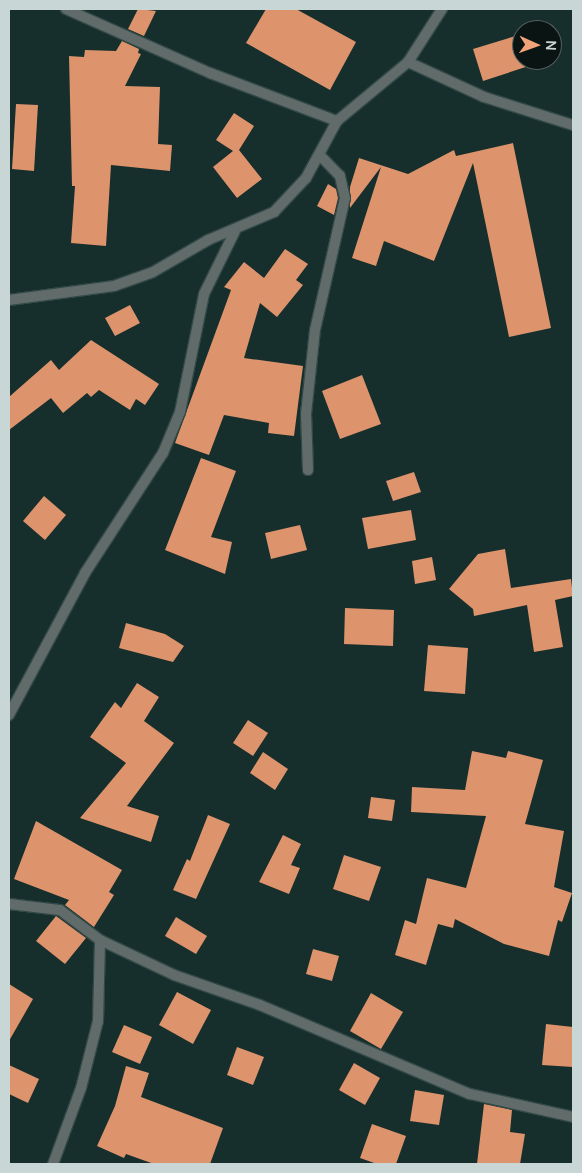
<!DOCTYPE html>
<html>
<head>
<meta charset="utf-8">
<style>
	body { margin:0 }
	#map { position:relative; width:582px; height:1173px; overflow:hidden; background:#162e2c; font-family:Manrope,sans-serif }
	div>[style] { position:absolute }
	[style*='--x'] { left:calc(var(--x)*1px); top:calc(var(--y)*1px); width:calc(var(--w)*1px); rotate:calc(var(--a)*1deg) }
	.building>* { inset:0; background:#dd936c }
	.roads { filter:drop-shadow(1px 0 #324947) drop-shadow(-1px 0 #324947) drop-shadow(0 1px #324947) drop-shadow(0 -1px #324947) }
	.minor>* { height:10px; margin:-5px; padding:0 5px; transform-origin:5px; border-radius:5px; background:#606b6a }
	span { translate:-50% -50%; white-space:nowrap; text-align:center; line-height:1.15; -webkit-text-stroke:5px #0a1413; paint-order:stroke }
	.frame { position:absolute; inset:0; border:10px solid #c8d6d5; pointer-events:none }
	.north { position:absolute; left:512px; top:20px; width:50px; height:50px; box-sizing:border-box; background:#0a1413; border:1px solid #566261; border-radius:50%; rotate:92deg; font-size:14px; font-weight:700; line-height:20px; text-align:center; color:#c8d6d5 }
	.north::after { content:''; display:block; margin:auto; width:18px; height:22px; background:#f0a279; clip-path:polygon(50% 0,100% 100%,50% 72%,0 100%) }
</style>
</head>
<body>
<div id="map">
	<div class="building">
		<i style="clip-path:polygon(138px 9px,156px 11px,144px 36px,128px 29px)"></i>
		<i style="clip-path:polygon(266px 9px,296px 9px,356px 42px,330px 90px,246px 43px)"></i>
		<i style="clip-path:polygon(522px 34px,522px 60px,547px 60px,483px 81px,473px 49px)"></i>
		<i style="clip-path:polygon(122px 41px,139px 49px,138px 53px,141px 54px,125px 86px,160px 87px,158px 144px,172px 145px,170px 171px,111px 165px,106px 246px,71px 243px,75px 186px,72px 186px,69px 56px,84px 57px,85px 50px,116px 51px)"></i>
		<i style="clip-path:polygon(16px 104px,38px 105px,34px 171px,12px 169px)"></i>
		<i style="clip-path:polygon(234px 113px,254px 126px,239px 150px,262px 179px,237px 198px,213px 167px,233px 151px,216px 140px)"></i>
		<i style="clip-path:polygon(513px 143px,551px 328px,509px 337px,473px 163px,434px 261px,384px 241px,376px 266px,352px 258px,381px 167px,350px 208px,350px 187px,359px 158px,408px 174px,454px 150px,456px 156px)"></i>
		<i style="clip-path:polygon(328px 184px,336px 189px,338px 198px,334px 215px,317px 206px)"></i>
		<i style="clip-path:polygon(285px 249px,308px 264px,296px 280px,303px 285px,277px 317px,260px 303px,244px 358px,303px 366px,294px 436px,268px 433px,269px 423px,224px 415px,209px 455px,175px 443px,231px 290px,224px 287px,244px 262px,264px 278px)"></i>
		<i style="clip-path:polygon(130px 305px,140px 323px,115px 336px,105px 318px)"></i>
		<i style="clip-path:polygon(91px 340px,159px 384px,145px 405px,136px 399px,130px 410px,99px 390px,91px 397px,87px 393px,63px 413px,51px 398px,9px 430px,9px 397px,51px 360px,59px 370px)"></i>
		<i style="clip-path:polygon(362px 375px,381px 424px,340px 439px,322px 391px)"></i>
		<i style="clip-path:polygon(201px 458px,236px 471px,211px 537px,232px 542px,225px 574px,165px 550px)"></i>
		<i style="clip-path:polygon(414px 472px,421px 492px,393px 501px,386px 481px)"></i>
		<i style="clip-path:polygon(44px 496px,66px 515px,45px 540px,23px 521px)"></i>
		<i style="clip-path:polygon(411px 510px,416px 540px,368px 549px,362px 518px)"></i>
		<i style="clip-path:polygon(300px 525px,307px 550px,271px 559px,265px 533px)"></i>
		<i style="clip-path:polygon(505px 549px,511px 588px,571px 579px,573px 596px,555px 600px,563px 647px,534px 652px,527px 605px,474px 616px,473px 609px,449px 589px,478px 554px)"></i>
		<i style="clip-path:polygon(432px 557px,436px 580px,415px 584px,412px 561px)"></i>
		<i style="clip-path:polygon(345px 608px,394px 610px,393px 646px,344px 644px)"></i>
		<i style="clip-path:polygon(126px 623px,165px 634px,184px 646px,173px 662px,119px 648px)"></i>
		<i style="clip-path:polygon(428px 645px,468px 648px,465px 694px,424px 691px)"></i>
		<i style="clip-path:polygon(137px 683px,159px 697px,144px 721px,174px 743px,127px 806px,159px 816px,151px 842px,80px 818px,126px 763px,90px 737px,115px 702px,121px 708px)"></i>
		<i style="clip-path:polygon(248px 720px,268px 733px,253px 756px,233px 743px)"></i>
		<i style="clip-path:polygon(472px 751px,506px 758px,508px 751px,543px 760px,525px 824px,564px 831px,554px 887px,572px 893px,562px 922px,558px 920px,549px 956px,504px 944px,455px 919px,453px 928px,438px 924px,426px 965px,395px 955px,405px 920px,416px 924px,427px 878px,466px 888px,486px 816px,411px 812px,412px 787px,465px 790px)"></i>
		<i style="clip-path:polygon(263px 752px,288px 769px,275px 790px,250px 773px)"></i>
		<i style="clip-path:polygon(371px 797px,395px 800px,392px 821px,368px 818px)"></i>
		<i style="clip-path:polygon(208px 815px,230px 824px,196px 899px,173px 890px,187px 859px,190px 861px)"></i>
		<i style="clip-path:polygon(36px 821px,122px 870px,109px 892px,114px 895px,94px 927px,65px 905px,69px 900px,14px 879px)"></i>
		<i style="clip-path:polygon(283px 835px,301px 844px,291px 865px,300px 868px,289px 894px,259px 882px)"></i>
		<i style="clip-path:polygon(344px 855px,381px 867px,369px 901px,333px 889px)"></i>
		<i style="clip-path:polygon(56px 916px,86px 938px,65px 964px,36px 941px)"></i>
		<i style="clip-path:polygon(176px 917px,207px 936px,196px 954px,165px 936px)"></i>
		<i style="clip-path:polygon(313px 949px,339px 956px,332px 981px,306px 974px)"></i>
		<i style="clip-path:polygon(9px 984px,33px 999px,9px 1041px)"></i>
		<i style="clip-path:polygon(177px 992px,211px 1010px,193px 1044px,159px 1025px)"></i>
		<i style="clip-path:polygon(371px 993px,403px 1012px,381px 1049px,350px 1031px)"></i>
		<i style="clip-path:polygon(546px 1024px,573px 1027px,573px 1067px,542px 1065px)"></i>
		<i style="clip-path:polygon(124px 1025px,152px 1037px,140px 1064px,112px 1052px)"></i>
		<i style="clip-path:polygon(237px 1047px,264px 1057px,253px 1085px,227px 1075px)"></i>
		<i style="clip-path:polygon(354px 1063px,380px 1078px,365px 1105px,339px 1090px)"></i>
		<i style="clip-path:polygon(9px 1065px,39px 1079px,28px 1103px,9px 1094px)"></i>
		<i style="clip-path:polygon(126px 1066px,149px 1073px,141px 1097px,223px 1128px,210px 1164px,154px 1164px,126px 1154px,124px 1158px,97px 1146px,115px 1106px)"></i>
		<i style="clip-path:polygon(415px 1090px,444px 1095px,439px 1125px,410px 1121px)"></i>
		<i style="clip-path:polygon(484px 1104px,512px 1110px,510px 1132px,525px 1134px,520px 1164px,477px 1164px)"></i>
		<i style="clip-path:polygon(372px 1124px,406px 1136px,396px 1164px,377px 1164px,360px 1158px)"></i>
	</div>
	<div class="roads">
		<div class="minor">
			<i style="--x:66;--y:9;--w:158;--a:24"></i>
			<i style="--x:210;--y:73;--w:136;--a:20.7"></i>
			<i style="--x:408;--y:62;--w:84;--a:24.7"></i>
			<i style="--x:484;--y:97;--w:93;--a:17.5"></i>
			<i style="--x:9;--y:300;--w:106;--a:-7.6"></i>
			<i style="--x:114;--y:286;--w:41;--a:-19.7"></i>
			<i style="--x:153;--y:272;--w:64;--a:-30.2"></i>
			<i style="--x:208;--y:240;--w:72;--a:-23"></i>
			<i style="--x:274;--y:212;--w:47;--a:-46.7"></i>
			<i style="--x:306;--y:178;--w:65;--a:-61.5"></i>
			<i style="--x:337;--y:121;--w:92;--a:-39.7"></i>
			<i style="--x:408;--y:62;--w:63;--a:-57.3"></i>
			<i style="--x:308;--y:470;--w:56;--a:-92"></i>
			<i style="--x:306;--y:414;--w:84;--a:-83.9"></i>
			<i style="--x:315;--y:330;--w:135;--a:-77.2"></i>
			<i style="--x:345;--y:198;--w:23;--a:-103"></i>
			<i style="--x:340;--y:176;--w:30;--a:-134"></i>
			<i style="--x:9;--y:715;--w:161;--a:-61.8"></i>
			<i style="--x:85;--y:573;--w:143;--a:-57"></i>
			<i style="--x:163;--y:453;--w:44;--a:-67.5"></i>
			<i style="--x:180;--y:412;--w:120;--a:-78.5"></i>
			<i style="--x:204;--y:294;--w:70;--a:-63.8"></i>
			<i style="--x:9;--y:904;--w:51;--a:6.7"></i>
			<i style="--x:60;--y:910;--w:50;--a:36.9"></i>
			<i style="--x:100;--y:940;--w:81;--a:91.4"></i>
			<i style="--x:98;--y:1021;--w:69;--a:104.2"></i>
			<i style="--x:81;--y:1088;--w:81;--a:110.2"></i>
			<i style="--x:100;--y:940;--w:82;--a:25.3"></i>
			<i style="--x:174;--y:975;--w:91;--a:19.2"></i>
			<i style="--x:260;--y:1005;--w:228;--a:23"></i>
			<i style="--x:470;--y:1094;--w:106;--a:12.6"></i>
		</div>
	</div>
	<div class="frame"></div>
	<div class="north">N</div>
</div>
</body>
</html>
